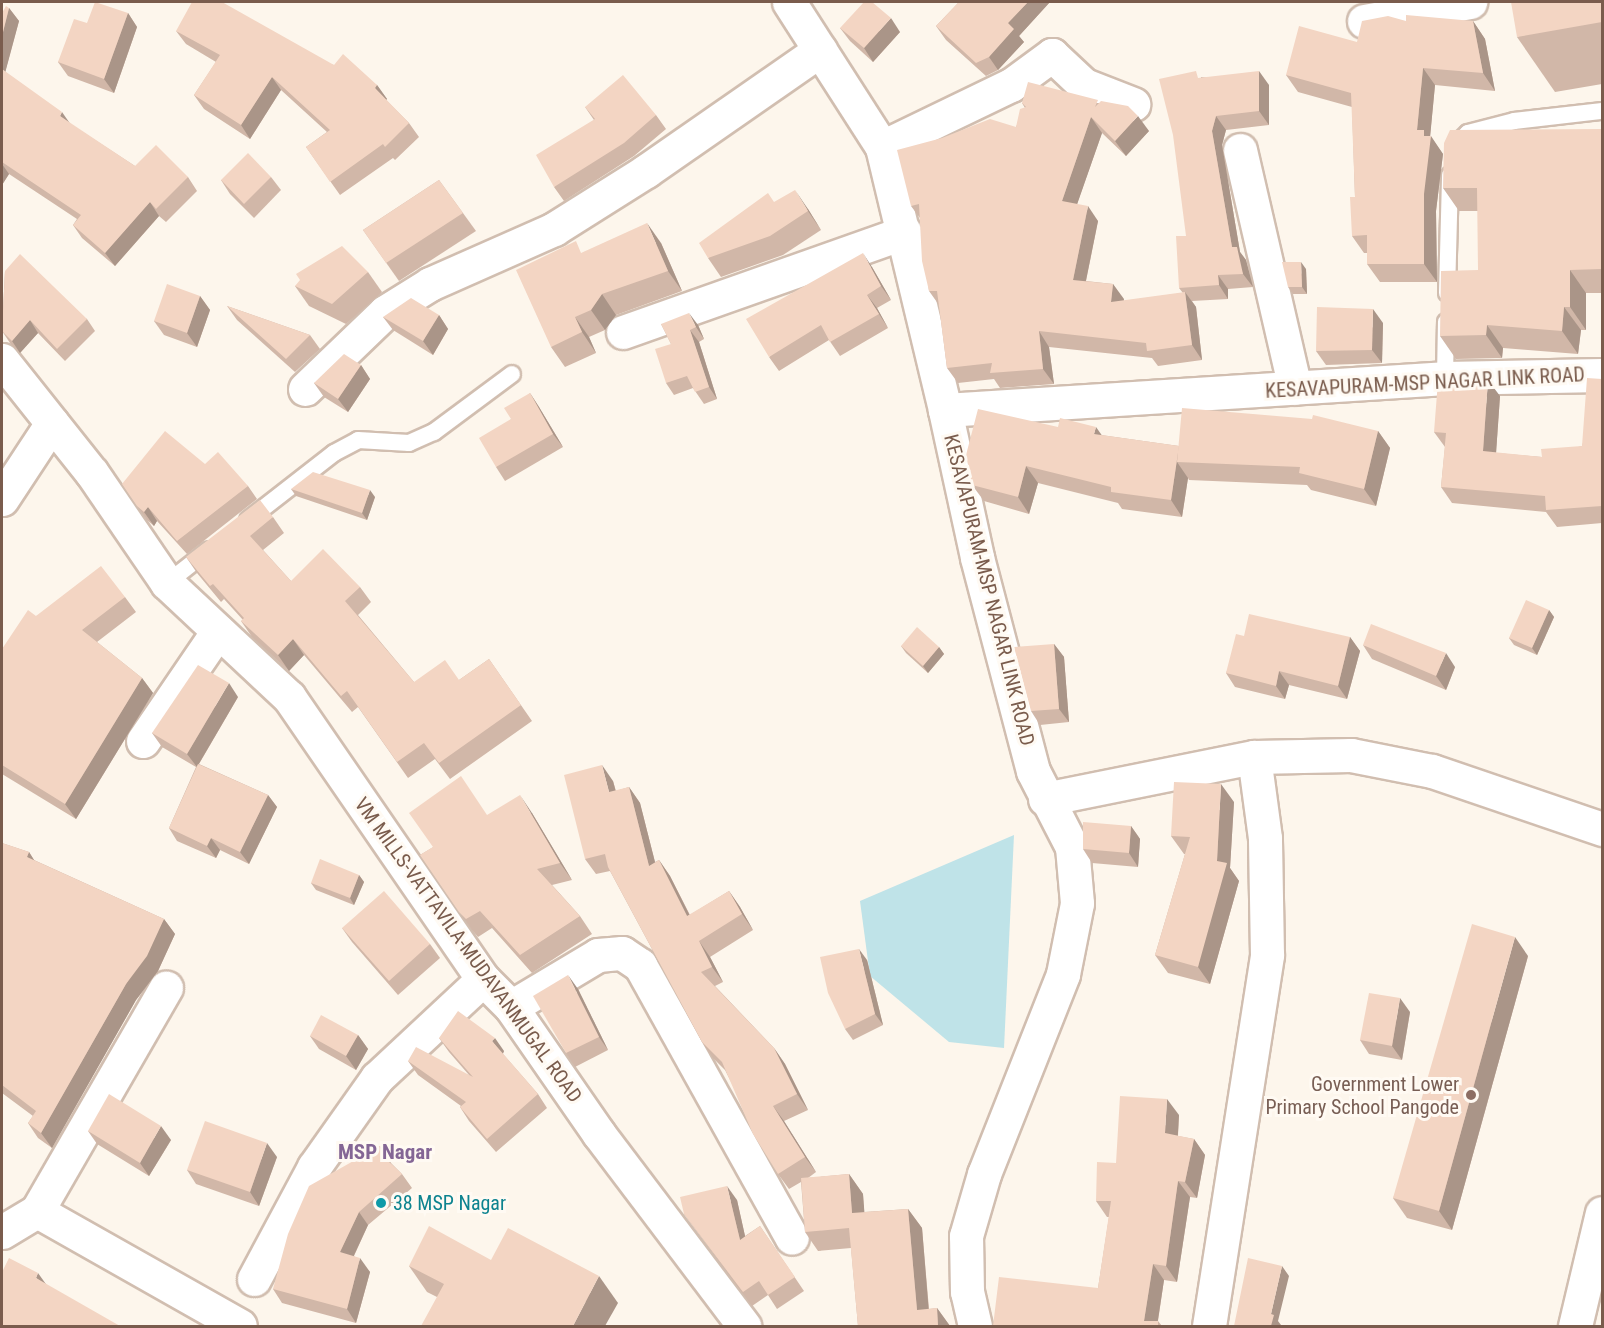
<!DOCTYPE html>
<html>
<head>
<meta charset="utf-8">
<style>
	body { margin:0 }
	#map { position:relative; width:1604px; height:1328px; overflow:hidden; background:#fdf6ec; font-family:"Roboto Condensed",sans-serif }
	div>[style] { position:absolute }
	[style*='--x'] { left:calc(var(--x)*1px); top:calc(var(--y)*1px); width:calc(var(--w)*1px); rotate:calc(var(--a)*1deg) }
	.water>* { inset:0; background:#bfe3e8 }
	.roads { filter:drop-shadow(2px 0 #d1beb0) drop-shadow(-2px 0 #d1beb0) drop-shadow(0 2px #d1beb0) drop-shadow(0 -2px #d1beb0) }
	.lane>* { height:16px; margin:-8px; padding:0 8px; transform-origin:8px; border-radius:8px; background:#fff }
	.street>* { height:33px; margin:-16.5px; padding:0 16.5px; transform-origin:16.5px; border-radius:16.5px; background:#fff }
	.secondary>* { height:33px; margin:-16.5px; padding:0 16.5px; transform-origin:16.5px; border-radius:16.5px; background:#fff }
	.wall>* { inset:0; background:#d1b7a8 }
	.shaded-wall>* { inset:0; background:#aa9588 }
	.building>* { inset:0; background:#f3d5c3 }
	.dots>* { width:16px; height:16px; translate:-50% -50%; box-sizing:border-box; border:3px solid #fffaf3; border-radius:50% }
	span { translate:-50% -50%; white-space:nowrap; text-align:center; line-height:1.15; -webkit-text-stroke:6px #fffaf3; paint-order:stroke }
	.street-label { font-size:20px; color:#7a5c4d }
	.education-label { font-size:20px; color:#785e54 }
	.right { translate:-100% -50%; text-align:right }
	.culture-label { font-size:20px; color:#0d838f }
	.left { translate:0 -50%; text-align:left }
	.neighbourhood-label { font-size:21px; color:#846695; font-weight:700 }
	.frame { position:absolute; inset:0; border:3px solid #7a5c4d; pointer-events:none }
</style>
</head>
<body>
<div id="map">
	<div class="water">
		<i style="clip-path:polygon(1014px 835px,1004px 1048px,949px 1042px,870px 976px,860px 901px)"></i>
	</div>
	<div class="roads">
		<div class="lane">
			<i style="--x:1461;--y:140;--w:10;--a:-45"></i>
			<i style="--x:1468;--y:133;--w:48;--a:-14.6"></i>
			<i style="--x:1514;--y:121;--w:89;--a:-6.5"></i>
			<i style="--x:1447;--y:293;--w:118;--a:-88.5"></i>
			<i style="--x:1445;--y:378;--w:56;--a:-89"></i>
			<i style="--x:248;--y:520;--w:109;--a:-37.9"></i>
			<i style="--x:334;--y:453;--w:27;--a:-28"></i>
			<i style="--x:358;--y:440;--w:51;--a:3.4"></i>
			<i style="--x:409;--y:443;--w:27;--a:-24"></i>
			<i style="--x:434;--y:432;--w:97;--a:-36.6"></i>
			<i style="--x:167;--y:583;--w:53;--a:-38.2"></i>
		</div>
		<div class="street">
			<i style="--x:789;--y:2;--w:172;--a:57.3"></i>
			<i style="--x:882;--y:147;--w:270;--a:76.5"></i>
			<i style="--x:1364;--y:21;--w:108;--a:-10.2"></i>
			<i style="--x:882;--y:147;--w:143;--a:-25.7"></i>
			<i style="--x:1011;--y:85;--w:51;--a:-36.2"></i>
			<i style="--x:1052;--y:55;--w:44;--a:43.2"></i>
			<i style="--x:1084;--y:85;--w:53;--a:21.2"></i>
			<i style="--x:1240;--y:150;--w:244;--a:77"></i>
			<i style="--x:623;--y:332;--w:299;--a:-19.5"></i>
			<i style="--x:305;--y:389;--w:111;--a:-43.9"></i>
			<i style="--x:385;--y:312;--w:53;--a:-31.9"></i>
			<i style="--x:430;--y:284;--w:136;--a:-23.9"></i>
			<i style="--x:554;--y:229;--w:109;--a:-32.2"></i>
			<i style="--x:646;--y:171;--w:212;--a:-34.8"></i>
			<i style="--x:2;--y:499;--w:91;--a:-56.7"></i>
			<i style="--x:143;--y:741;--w:133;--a:-55.7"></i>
			<i style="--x:1045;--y:799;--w:213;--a:-11.4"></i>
			<i style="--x:1254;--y:757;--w:97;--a:-1.2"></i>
			<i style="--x:1351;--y:755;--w:83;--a:11.2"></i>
			<i style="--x:1432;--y:771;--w:180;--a:18.8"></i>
			<i style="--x:511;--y:1007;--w:101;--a:-30.9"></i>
			<i style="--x:598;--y:955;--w:24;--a:-5"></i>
			<i style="--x:622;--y:953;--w:22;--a:34"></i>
			<i style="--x:640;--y:965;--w:312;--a:60.9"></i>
			<i style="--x:37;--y:1211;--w:233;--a:29.5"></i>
			<i style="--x:2;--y:1232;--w:41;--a:-31"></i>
			<i style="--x:37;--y:1211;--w:258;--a:-60"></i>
			<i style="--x:254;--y:1279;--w:127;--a:-61.8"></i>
			<i style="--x:314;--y:1167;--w:109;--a:-54.7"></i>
			<i style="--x:377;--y:1078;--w:145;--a:-43"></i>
			<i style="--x:975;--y:1326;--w:35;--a:-103"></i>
			<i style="--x:967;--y:1292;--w:56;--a:-91"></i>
			<i style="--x:966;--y:1236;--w:65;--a:-73.8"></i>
			<i style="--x:984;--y:1174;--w:215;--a:-68.4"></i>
			<i style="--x:1063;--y:974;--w:72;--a:-78.8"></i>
			<i style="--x:1077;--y:903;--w:56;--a:-95.1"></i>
			<i style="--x:1072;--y:847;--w:85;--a:-117.2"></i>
			<i style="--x:1033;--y:771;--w:221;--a:-104.7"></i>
			<i style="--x:977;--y:557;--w:150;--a:-102.3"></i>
			<i style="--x:945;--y:410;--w:501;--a:-3.66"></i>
			<i style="--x:1445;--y:378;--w:157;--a:-1.1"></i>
			<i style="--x:1209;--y:1326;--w:376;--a:-81.1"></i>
			<i style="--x:1267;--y:955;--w:117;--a:-91"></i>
			<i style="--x:1265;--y:838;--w:82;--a:-97.7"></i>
		</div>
		<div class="secondary">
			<i style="--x:2;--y:360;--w:144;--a:51.5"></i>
			<i style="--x:92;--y:473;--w:133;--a:55.7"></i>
			<i style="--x:167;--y:583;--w:167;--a:43.1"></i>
			<i style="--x:289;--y:697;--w:342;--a:55.5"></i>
			<i style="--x:483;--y:979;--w:40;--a:45"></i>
			<i style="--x:511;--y:1007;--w:155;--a:55.3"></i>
			<i style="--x:599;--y:1134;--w:241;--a:52.9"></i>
			<i style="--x:1575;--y:1326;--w:116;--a:-76.6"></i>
		</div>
	</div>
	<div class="wall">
		<i style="clip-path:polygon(959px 2px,1050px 2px,1019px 36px,1024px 42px,998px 70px,986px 76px,946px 40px,936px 26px)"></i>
		<i style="clip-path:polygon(1602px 2px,1602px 84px,1555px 92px,1517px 37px)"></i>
		<i style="clip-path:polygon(9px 8px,19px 21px,5px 72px,69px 123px,135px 166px,188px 177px,197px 191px,166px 222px,159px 216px,115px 266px,82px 238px,73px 225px,77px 219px,9px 174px,2px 185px,2px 13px)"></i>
		<i style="clip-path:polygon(128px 13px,137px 27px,114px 93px,68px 76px,58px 62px,87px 23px)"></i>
		<i style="clip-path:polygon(1406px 21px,1473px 21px,1485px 39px,1495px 91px,1435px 85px,1430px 136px,1443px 154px,1436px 211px,1437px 282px,1380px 282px,1367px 264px,1367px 253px,1364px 253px,1352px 236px,1355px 197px,1352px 107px,1298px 92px,1286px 75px,1357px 42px)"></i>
		<i style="clip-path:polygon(840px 28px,900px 32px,873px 62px,850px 41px)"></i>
		<i style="clip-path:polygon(176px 31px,334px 65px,377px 85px,387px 99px,386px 100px,409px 123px,419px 137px,395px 160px,393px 158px,340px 195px,306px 147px,327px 132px,281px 90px,250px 139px,204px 109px,194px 95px,216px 62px,186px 44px)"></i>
		<i style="clip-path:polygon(1201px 77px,1269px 85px,1269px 125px,1226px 130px,1222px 145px,1240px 252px,1246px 260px,1253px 287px,1228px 289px,1228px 299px,1192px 301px,1196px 307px,1202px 360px,1158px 366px,1152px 358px,1049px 347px,1054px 384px,1000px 388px,994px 379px,958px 383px,947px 368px,939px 305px,929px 291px,920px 218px,911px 206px,1016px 127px,1025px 108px,1022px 103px,1099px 103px,1149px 131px,1126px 156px,1102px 133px,1077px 204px,1098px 221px,1086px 281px,1113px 284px,1124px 301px,1183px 293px,1179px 288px,1186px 236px)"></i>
		<i style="clip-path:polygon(585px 107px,656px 115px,666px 129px,634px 156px,564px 201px,554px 187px,594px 120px)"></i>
		<i style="clip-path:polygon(1602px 129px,1602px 293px,1586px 293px,1586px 330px,1581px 330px,1578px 354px,1503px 348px,1502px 358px,1456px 359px,1440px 336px,1478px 270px,1478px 211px,1459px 211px,1443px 188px)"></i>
		<i style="clip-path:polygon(271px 177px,281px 190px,254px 218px,230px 194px,221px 180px)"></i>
		<i style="clip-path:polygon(439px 180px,476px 231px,399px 281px,363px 230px)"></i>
		<i style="clip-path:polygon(774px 202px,808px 209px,821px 230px,783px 255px,721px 277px,708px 258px)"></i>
		<i style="clip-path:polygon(661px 243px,682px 291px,616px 315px,605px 330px,589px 337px,596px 353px,565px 367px,551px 347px,584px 252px)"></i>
		<i style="clip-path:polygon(872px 267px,891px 300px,877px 308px,888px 328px,840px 356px,829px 340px,779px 371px,769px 357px)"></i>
		<i style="clip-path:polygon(1306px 269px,1307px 294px,1293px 294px,1288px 287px)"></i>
		<i style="clip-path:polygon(5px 271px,87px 319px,95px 331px,65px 361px,38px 333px,20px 353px,10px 343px,2px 331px)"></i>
		<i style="clip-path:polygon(368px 272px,382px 292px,346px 324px,309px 306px,295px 286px)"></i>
		<i style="clip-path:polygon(200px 296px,210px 310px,197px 347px,164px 335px,154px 321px)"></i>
		<i style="clip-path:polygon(227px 306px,310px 335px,320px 349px,295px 372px,237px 320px)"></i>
		<i style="clip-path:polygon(439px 315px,448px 329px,433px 355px,393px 330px,383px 317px)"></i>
		<i style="clip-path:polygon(1383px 323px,1382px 363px,1326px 365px,1316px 351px)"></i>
		<i style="clip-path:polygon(661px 324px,698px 325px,704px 339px,699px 342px,717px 399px,704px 404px,693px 388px,674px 395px,666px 383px,671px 344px)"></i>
		<i style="clip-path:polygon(361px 365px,370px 379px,348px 412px,324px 397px,314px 383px)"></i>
		<i style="clip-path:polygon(1602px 379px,1602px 523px,1557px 527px,1546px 512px,1452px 503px,1441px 487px,1445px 447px,1434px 432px,1500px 396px,1496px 453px,1542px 457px,1582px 446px)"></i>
		<i style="clip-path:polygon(530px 393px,539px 407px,563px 447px,505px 481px,496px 467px,511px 419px)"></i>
		<i style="clip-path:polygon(1058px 427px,1101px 435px,1179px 446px,1378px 431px,1390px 448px,1376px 506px,1311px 490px,1307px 485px,1189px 480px,1188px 478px,1182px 517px,1122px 509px,1118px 503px,1038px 483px,1029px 514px,984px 501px,972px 485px)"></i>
		<i style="clip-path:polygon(205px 464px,248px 486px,257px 499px,187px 554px,157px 521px,154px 526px,147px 520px,122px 484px)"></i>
		<i style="clip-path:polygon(291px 489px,375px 497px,367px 520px,296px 496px)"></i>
		<i style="clip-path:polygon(273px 517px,284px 533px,263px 550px,291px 581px,360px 587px,371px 602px,358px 615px,414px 682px,459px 680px,489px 659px,532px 721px,450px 779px,435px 759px,408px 778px,358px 707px,352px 712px,304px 655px,289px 671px,252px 637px,241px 621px,243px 620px,224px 599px,221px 602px,197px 573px,186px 557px)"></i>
		<i style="clip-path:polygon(125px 597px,136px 612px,97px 642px,142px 678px,153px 693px,76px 819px,2px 774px,2px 649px,36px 616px)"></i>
		<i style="clip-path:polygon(1549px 610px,1554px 617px,1537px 655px,1514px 645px,1509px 638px)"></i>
		<i style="clip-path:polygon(1244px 636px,1350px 637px,1360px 651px,1347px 699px,1289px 685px,1285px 699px,1235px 687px,1226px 673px)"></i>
		<i style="clip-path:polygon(1054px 644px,1064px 657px,1069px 722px,1040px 725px,1031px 711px)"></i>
		<i style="clip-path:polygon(1363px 645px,1455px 667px,1446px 690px,1372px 659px)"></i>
		<i style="clip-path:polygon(901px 646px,939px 647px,944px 654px,928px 673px,906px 653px)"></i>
		<i style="clip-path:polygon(238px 697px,199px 764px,268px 795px,277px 807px,249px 864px,220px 850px,216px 858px,177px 841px,169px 828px,196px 767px,162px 747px,152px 733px)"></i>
		<i style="clip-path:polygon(613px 781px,616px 791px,629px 787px,640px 803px,655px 862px,659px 860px,670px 876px,690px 915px,729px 891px,740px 907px,753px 930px,710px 957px,723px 982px,715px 986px,774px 1048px,785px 1064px,808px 1110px,784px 1121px,816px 1172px,808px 1178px,849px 1174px,863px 1194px,864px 1212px,908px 1209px,922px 1228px,929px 1309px,937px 1308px,950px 1326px,858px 1326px,851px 1248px,818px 1251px,805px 1232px,801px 1182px,789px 1189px,778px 1174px,725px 1070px,713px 1058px,702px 1042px,610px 871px,596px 874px,585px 859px)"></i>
		<i style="clip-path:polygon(1234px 802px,1230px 868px,1239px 881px,1210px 984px,1168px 973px,1155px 955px,1185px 854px,1184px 854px,1171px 836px)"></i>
		<i style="clip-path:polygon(532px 813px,572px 880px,552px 885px,580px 916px,592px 934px,532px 973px,492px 928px,478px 937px,472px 930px,420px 855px,487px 815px)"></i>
		<i style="clip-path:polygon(1131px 826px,1140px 839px,1138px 867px,1092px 863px,1083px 849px)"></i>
		<i style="clip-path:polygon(2px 843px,29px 852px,34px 860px,164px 919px,175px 934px,158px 971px,136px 1000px,52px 1148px,38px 1138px,28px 1123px,33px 1116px,2px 1093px)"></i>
		<i style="clip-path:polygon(359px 875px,364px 882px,354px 905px,316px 890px,311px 883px)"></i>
		<i style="clip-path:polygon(342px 928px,430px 944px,440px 958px,398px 995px,352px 942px)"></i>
		<i style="clip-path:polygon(1528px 956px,1452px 1230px,1407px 1218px,1393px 1198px)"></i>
		<i style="clip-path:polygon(867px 960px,883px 1025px,853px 1040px,845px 1029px)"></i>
		<i style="clip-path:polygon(578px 989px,608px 1050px,575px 1067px,566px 1053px)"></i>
		<i style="clip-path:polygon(1410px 1012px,1402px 1060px,1369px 1054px,1360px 1040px)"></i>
		<i style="clip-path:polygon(358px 1035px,368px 1049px,356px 1070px,319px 1049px,310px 1036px)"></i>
		<i style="clip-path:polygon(439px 1038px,504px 1051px,503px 1054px,538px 1094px,547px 1108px,496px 1152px,469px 1121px,460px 1107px,461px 1106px,418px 1075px,408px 1061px,469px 1075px,449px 1052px)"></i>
		<i style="clip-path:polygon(1179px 1115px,1178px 1136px,1194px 1139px,1205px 1155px,1197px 1198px,1190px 1197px,1177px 1282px,1164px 1280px,1158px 1321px,1162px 1326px,993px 1326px,1098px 1288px,1109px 1217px,1107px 1217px,1096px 1201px,1116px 1163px)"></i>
		<i style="clip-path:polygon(88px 1131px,171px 1140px,149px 1176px,97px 1144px)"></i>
		<i style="clip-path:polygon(380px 1146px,391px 1163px,402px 1174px,412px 1188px,368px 1225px,354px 1256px,370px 1272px,356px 1323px,282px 1303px,273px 1289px)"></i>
		<i style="clip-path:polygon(277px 1157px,259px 1206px,196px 1184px,187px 1170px)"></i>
		<i style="clip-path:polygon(737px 1200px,745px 1236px,760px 1226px,804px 1291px,777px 1309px,768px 1295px,752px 1306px,684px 1214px)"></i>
		<i style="clip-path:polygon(491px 1260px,618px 1303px,437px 1297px,427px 1292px,409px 1266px)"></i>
	</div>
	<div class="shaded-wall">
		<i style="clip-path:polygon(1028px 2px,1050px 2px,1019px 36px,1024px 42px,998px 70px,989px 57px,1008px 23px)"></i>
		<i style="clip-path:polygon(9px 8px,19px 21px,4px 77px,2px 74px,2px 36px)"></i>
		<i style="clip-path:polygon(128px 13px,137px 27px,114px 93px,104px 79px)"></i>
		<i style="clip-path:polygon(891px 18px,900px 32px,873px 62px,864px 48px)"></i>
		<i style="clip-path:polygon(1473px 21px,1485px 39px,1495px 91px,1483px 73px)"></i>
		<i style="clip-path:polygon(1423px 68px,1435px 85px,1430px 138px,1431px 136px,1443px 154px,1436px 211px,1437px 282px,1424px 264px,1417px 130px)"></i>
		<i style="clip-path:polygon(1259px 71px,1269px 85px,1269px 125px,1259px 111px)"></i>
		<i style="clip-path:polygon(272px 77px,281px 90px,250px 139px,241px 125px)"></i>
		<i style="clip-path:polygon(377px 85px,387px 99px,384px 102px,375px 88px)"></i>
		<i style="clip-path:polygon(62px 112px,71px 125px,60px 116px)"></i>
		<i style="clip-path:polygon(1138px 116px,1149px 131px,1126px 156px,1115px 141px)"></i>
		<i style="clip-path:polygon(1216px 116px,1226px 130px,1222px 145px,1240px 252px,1246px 260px,1253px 287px,1243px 274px,1232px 247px,1212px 131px)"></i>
		<i style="clip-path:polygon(1091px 117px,1102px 133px,1073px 216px,1062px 201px)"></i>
		<i style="clip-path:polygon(2px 164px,9px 174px,2px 185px)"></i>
		<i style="clip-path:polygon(795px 190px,808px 209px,821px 230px,808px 211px)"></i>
		<i style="clip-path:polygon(150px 202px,159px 216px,115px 266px,105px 253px)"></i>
		<i style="clip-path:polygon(1088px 206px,1098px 221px,1083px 295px,1073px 280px)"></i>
		<i style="clip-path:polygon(647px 223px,661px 243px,682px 291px,668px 271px)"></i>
		<i style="clip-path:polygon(863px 253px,872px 267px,891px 300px,881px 286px)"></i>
		<i style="clip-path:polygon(1301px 262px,1306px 269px,1307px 294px,1302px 287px)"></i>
		<i style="clip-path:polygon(1570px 270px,1586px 293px,1586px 330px,1570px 307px)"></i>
		<i style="clip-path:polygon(1218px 275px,1228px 289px,1228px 299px,1219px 285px)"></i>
		<i style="clip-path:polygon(1113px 284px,1124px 299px,1122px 317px,1111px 302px)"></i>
		<i style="clip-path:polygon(1185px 292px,1196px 307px,1202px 360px,1192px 345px)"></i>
		<i style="clip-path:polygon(602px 294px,616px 315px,605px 330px,591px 310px)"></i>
		<i style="clip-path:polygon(867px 295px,877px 308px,888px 328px,879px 314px)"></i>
		<i style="clip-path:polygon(200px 296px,210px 310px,197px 347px,187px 333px)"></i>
		<i style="clip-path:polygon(1564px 307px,1581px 330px,1578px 354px,1562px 331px)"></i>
		<i style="clip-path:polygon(1373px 309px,1383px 323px,1382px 363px,1372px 350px)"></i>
		<i style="clip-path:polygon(689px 313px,698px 325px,704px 339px,696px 327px)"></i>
		<i style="clip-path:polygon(439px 315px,448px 329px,433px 355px,423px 341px)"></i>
		<i style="clip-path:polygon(575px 317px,589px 337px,596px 353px,582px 332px)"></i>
		<i style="clip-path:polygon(30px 320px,38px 333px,20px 353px,12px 341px)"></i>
		<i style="clip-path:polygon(1487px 325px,1503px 348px,1502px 358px,1486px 335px)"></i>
		<i style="clip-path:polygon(690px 330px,699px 342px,717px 399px,709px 387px)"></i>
		<i style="clip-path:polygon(1039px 331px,1049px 347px,1054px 384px,1043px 369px)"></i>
		<i style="clip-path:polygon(361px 365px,370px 379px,348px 412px,338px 399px)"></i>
		<i style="clip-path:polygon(1488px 380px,1500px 396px,1495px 468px,1483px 451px)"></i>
		<i style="clip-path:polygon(530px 393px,539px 407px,563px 447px,553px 434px)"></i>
		<i style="clip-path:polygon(1096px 427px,1108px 444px,1094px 434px)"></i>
		<i style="clip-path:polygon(1378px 431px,1390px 448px,1376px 506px,1364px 489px)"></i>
		<i style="clip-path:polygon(1179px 446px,1177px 462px,1188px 478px,1182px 517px,1171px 500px)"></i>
		<i style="clip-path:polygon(1026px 466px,1038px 483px,1029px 514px,1018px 497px)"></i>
		<i style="clip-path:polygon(370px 490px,375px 497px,367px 520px,362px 513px)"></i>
		<i style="clip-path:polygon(148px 507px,157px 521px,154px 526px,144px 512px)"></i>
		<i style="clip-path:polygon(1549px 610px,1554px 617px,1537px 655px,1532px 648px)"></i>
		<i style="clip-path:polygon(1350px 637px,1360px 651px,1347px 699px,1338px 686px)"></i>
		<i style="clip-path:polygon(293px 639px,304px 655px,289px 671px,278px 655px)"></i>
		<i style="clip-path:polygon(1054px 644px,1064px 657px,1069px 722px,1059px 709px)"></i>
		<i style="clip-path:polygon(939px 647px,944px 654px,928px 673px,923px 666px)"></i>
		<i style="clip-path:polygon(1446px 653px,1455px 667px,1446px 690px,1436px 676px)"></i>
		<i style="clip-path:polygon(1279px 671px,1289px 685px,1285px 699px,1276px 686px)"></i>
		<i style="clip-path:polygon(142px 678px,153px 693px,76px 819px,65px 804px)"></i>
		<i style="clip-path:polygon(229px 683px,238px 697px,197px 767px,187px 754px)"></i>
		<i style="clip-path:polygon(602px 765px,613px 781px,620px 808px,609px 792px)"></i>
		<i style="clip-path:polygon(1221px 784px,1234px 802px,1230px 868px,1239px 881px,1210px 984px,1198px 967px,1217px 861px)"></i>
		<i style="clip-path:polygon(629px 787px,640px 803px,660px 882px,649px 866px)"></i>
		<i style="clip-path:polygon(268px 795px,277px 807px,249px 864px,240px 852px)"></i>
		<i style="clip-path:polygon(520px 795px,532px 813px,572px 880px,560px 863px)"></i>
		<i style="clip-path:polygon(1131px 826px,1140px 839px,1138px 867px,1129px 853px)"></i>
		<i style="clip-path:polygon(211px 838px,220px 850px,216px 858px,207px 846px)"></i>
		<i style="clip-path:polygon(29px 852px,39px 868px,27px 857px)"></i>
		<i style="clip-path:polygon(659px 860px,670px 876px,698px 932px,687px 916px)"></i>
		<i style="clip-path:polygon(359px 875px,364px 882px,354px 905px,350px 898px)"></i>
		<i style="clip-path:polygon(729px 891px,740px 907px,753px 930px,742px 914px)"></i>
		<i style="clip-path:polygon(164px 919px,175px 934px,158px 971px,136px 1000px,52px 1148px,41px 1133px,126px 984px)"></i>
		<i style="clip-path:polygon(1515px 937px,1528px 956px,1452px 1230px,1439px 1211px)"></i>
		<i style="clip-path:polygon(699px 941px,710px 957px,723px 982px,712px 967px)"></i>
		<i style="clip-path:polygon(859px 949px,867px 960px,883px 1025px,875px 1014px)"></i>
		<i style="clip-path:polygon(568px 975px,578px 989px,608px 1050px,599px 1037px)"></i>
		<i style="clip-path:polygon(1400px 998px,1410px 1012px,1402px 1060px,1392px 1046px)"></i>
		<i style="clip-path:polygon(358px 1035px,368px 1049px,356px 1070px,346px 1056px)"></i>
		<i style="clip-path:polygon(495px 1038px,504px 1051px,502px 1055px,492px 1041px)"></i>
		<i style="clip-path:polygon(774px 1048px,785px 1064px,808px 1110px,797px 1094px)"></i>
		<i style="clip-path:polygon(1167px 1099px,1179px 1115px,1177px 1149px,1165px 1133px)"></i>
		<i style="clip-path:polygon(773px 1106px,784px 1121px,816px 1172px,805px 1157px)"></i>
		<i style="clip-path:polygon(161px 1126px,171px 1140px,149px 1176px,140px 1163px)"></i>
		<i style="clip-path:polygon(1194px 1139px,1205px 1155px,1197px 1198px,1185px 1182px)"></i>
		<i style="clip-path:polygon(267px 1143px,277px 1157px,259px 1206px,250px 1192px)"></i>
		<i style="clip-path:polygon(380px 1146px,389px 1160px,394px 1171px,384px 1157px)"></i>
		<i style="clip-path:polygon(849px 1174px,863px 1194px,866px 1233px,852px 1213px)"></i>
		<i style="clip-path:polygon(1178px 1181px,1190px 1197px,1177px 1282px,1166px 1266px)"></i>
		<i style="clip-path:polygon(727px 1186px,737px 1200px,749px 1254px,740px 1240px)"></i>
		<i style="clip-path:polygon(908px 1209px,922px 1228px,930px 1326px,917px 1310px)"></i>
		<i style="clip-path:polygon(359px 1212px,368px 1225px,349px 1266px,340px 1252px)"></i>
		<i style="clip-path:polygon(360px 1258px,370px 1272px,356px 1323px,347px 1309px)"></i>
		<i style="clip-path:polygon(1153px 1264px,1164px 1280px,1157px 1326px,1144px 1321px)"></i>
		<i style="clip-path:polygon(1282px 1266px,1289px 1276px,1278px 1321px,1281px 1325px,1280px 1326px,1271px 1326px,1271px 1314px)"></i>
		<i style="clip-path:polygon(38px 1273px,48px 1287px,36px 1278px)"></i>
		<i style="clip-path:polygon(599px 1276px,618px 1303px,605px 1326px,573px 1326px)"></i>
		<i style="clip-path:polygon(937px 1308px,950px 1326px,938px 1326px)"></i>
	</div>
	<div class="building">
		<i style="clip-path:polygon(95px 2px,128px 13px,104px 79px,58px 62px,74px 19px,87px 23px)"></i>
		<i style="clip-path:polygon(192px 2px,222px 2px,334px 65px,343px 54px,377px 85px,375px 88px,409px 123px,385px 147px,383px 144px,330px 182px,306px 147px,330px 130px,272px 77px,241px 125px,194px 95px,220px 55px,176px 31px)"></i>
		<i style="clip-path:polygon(864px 2px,872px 2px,891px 18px,864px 48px,840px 28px)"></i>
		<i style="clip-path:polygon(959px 2px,1028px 2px,1008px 23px,1014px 29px,989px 57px,976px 63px,936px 26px)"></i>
		<i style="clip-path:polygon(1511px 2px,1602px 2px,1602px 22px,1517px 37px)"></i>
		<i style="clip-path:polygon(6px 6px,9px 8px,2px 36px,2px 13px)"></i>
		<i style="clip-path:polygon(1406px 15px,1473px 21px,1483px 73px,1423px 68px,1417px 130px,1424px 130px,1424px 136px,1431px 136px,1424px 194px,1424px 264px,1367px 264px,1367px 235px,1352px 236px,1350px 197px,1355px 197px,1351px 93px,1286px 75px,1299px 26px,1357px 42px,1362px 21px,1388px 16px,1406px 21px)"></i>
		<i style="clip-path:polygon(2px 69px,62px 112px,60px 116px,135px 166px,156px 145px,188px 177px,156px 209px,150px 202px,105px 253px,73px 225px,81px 215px,2px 162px)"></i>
		<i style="clip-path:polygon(1196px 71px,1198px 78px,1259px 71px,1259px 111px,1216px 116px,1212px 131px,1232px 247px,1237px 247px,1243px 274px,1218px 275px,1219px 285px,1179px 288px,1176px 236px,1186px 236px,1173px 135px,1159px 79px)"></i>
		<i style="clip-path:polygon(623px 75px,656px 115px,624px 143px,554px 187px,536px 155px,595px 119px,585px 107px)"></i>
		<i style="clip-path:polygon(1028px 82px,1098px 100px,1095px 107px,1101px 101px,1128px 106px,1138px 116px,1115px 141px,1091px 117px,1062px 201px,1088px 206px,1073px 280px,1113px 284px,1111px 302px,1185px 292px,1192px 345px,1147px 351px,1146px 343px,1039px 331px,1043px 369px,990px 373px,992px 363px,947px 368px,937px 291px,929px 291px,922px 261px,919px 204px,911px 206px,897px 150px,942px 138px,990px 119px,1016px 127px,1020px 109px,1026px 107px,1022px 103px)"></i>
		<i style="clip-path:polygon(1602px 129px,1602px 269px,1570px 270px,1570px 307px,1564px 307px,1562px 331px,1487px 325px,1486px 335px,1440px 336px,1441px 271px,1478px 270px,1477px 188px,1443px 188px,1444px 143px,1450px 130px)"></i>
		<i style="clip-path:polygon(248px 153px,271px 177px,244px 204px,221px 180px)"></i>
		<i style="clip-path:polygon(439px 180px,463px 213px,386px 263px,363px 230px)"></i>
		<i style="clip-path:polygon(795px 190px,808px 211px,770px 236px,708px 258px,699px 243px,768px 193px,774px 202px)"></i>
		<i style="clip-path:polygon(647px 223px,668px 271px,602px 294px,591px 310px,575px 317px,582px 332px,551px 347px,516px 270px,576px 241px,581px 253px)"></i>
		<i style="clip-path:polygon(342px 246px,368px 272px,332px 304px,295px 286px,300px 280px,296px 274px)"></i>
		<i style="clip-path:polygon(863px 253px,881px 286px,867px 295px,879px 314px,830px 342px,821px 325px,769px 357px,746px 319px)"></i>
		<i style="clip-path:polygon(20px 254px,87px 319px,57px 349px,30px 320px,12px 341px,2px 331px,5px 271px)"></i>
		<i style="clip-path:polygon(1282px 262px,1301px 262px,1302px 287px,1288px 287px)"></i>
		<i style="clip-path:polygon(167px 284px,200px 296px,187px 333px,154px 321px)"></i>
		<i style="clip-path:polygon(411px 298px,439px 315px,423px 341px,383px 317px)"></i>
		<i style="clip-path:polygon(227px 306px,310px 335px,286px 359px)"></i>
		<i style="clip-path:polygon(1317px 307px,1373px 309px,1372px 350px,1316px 351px)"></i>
		<i style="clip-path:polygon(689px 313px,696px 327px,690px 330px,709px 387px,695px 392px,687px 376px,666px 383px,655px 349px,671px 344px,661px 324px)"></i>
		<i style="clip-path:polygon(344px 354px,361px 365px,338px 399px,314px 383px)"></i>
		<i style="clip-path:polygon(1587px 378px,1602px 379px,1602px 506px,1546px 510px,1545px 496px,1441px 487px,1446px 433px,1434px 432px,1438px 381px,1488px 380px,1483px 451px,1542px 457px,1541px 449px,1582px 446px)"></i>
		<i style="clip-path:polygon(530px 393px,553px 434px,496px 467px,479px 438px,511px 419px,504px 408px)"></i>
		<i style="clip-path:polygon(1182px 408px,1312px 419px,1313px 415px,1378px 431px,1364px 489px,1299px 473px,1300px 467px,1177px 462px)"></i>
		<i style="clip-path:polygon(978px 409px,1058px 427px,1060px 418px,1096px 427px,1094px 434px,1179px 446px,1171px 500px,1111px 492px,1111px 487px,1026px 466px,1018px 497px,972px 485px,966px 455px)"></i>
		<i style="clip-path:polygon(165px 431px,205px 464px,218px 452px,248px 486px,177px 541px,148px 507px,144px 512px,137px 506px,122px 484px)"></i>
		<i style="clip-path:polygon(313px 472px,370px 490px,362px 513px,291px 489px)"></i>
		<i style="clip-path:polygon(260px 500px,273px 517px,250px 536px,291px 581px,323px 549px,360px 587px,345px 601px,414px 682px,445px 660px,459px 680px,489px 659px,521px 705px,439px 763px,424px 743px,397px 762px,347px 691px,341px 696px,293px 639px,278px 655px,241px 621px,244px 618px,213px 584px,210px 586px,186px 557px)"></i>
		<i style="clip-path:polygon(101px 566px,125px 597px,82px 630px,142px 678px,65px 804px,2px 765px,2px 649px,28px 610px,36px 616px)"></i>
		<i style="clip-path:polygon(1526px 600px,1549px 610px,1532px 648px,1509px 638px)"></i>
		<i style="clip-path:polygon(1249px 614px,1350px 637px,1338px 686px,1279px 671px,1276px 686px,1226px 673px,1236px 634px,1244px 636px)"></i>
		<i style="clip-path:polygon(1371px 624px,1446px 653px,1436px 676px,1363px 645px)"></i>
		<i style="clip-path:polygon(917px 627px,939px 647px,923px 666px,901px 646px)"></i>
		<i style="clip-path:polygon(1054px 644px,1059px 709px,1031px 711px,1014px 647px)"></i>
		<i style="clip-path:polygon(198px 665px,229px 683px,187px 754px,152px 733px)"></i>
		<i style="clip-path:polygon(198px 764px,268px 795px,240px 852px,211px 838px,207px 846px,169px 828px)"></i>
		<i style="clip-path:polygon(602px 765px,609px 792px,629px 787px,649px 866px,659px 860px,687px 916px,729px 891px,742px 914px,699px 941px,712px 967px,701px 972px,774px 1048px,797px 1094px,773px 1106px,805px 1157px,778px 1174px,753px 1134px,722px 1062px,702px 1042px,608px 867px,605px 854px,585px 859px,564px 775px)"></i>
		<i style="clip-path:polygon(461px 776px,487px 815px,520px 795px,560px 863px,537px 869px,580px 916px,520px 955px,480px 911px,466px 919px,459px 912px,420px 855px,433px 847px,409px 813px)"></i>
		<i style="clip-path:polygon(1174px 782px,1221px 784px,1217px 861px,1227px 863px,1198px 967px,1155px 955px,1190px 837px,1171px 836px)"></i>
		<i style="clip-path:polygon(1083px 822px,1131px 826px,1129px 853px,1083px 849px)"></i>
		<i style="clip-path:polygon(2px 843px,29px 852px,27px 857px,164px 919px,147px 956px,126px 984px,41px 1133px,28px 1123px,36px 1111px,2px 1085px)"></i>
		<i style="clip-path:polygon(320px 859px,359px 875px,350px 898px,311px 883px)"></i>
		<i style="clip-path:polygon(384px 891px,430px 944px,389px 981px,342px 928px)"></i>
		<i style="clip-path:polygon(1472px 924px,1515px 937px,1439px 1211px,1393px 1198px)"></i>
		<i style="clip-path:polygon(859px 949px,875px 1014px,845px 1029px,828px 993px,820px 957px)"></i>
		<i style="clip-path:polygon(568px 975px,599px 1037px,566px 1053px,533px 996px)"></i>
		<i style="clip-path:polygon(1369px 993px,1400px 998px,1392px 1046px,1360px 1040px)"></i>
		<i style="clip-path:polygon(458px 1011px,495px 1038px,492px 1041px,538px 1094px,487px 1139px,460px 1107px,466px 1102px,408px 1061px,416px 1047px,473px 1077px,439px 1038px)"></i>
		<i style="clip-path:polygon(321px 1015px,358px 1035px,346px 1056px,310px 1036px)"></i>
		<i style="clip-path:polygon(109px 1094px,161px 1126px,140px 1163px,88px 1131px)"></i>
		<i style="clip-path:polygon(1120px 1096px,1167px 1099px,1165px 1133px,1194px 1139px,1185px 1182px,1178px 1181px,1166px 1266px,1153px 1264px,1144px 1321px,1158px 1321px,1158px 1326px,993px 1326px,999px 1277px,1098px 1288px,1111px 1201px,1096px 1201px,1097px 1162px,1116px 1163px)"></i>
		<i style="clip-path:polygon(205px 1121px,267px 1143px,250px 1192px,187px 1170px)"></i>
		<i style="clip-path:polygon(380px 1146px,384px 1157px,402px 1174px,359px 1212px,340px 1252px,360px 1258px,347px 1309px,273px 1289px,288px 1234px,309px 1186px)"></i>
		<i style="clip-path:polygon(849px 1174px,852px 1213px,908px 1209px,917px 1310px,937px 1308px,938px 1326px,858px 1326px,849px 1228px,805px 1232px,801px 1178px)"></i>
		<i style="clip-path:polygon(727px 1186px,740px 1240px,760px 1226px,795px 1277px,768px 1295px,759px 1281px,743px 1292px,684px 1214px,680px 1197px)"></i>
		<i style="clip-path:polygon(429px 1226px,491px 1260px,508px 1228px,599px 1276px,573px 1326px,421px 1326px,444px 1284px,409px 1266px)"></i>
		<i style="clip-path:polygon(9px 1258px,38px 1273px,36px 1278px,120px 1326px,2px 1326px,2px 1272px)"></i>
		<i style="clip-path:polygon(1248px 1258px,1282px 1266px,1271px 1314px,1274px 1315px,1271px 1326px,1234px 1326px)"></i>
	</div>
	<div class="dots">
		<i style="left:1471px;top:1095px;background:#8d6e63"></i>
		<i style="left:381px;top:1203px;background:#0f9aa8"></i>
	</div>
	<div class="street-label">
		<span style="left:1425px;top:383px;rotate:-3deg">KESAVAPURAM-MSP NAGAR LINK ROAD</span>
		<span style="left:989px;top:590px;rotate:76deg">KESAVAPURAM-MSP NAGAR LINK ROAD</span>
		<span style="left:468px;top:950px;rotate:54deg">VM MILLS-VATTAVILA-MUDAVANMUGAL ROAD</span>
	</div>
	<div class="education-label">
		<span class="right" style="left:1459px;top:1096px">Government Lower<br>Primary School Pangode</span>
	</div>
	<div class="culture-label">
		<span class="left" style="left:393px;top:1203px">38 MSP Nagar</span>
	</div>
	<div class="neighbourhood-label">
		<span style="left:385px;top:1152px">MSP Nagar</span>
	</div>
	<div class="frame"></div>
</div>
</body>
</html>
